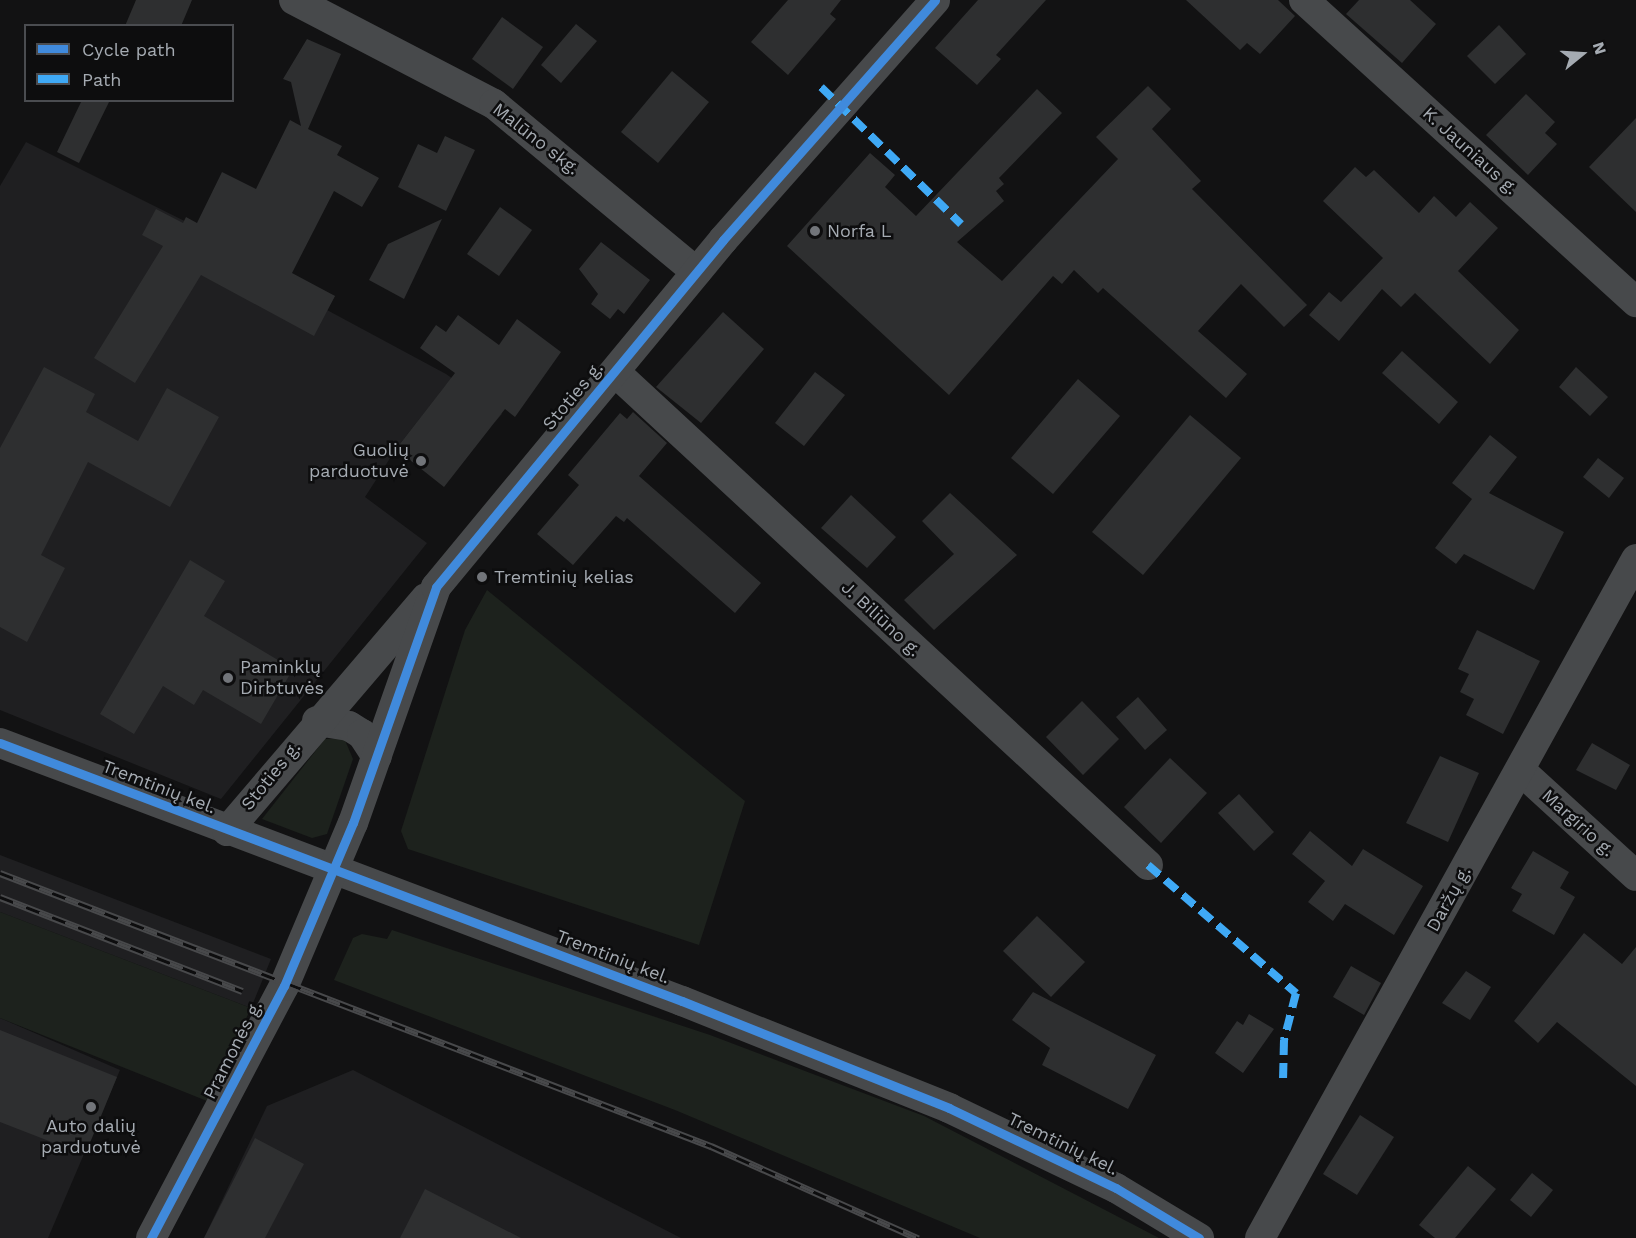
<!DOCTYPE html>
<html>
<head>
<meta charset="utf-8">
<style>
	body { margin:0 }
	#map { position:relative; width:1636px; height:1238px; overflow:hidden; background:#121213; font-family:"Work Sans",sans-serif }
	div>[style] { position:absolute }
	[style*='--x'] { left:calc(var(--x)*1px); top:calc(var(--y)*1px); width:calc(var(--w)*1px); rotate:calc(var(--a)*1deg) }
	.built>* { inset:0; background:#1f1f21 }
	.green>* { inset:0; background:#1d221d }
	.building>* { inset:0; background:#2e2f30 }
	.street>* { height:30px; margin:-15px; padding:0 15px; transform-origin:15px; border-radius:15px; background:#47494b }
	.rail>* { height:7px; margin-top:-3.5px; transform-origin:0; background:repeating-linear-gradient(90deg,#0d0d0e 0 14px,#48494b 0 28px); box-sizing:border-box; border-block:2px solid #48494b }
	.quiet>* { height:8px; margin-top:-4px; transform-origin:0; background:repeating-linear-gradient(90deg,#3fa9f5 0 15px,transparent 0 23px) }
	.cycleway>* { height:9px; margin:-4.5px; padding:0 4.5px; transform-origin:4.5px; border-radius:4.5px; background:#408adc }
	.dots>* { width:16px; height:16px; translate:-50% -50%; box-sizing:border-box; border:3px solid #0d0d0e; border-radius:50% }
	span { translate:-50% -50%; white-space:nowrap; text-align:center; line-height:1.15; -webkit-text-stroke:5px #0d0d0e; paint-order:stroke }
	.street-label { font-size:18px; color:#a5abb2 }
	.poi-label { font-size:18px; color:#a5abb2 }
	.left { translate:0 -50%; text-align:left }
	.right { translate:-100% -50%; text-align:right }
	.legend { position:absolute; left:24px; top:24px; width:210px; height:78px; box-sizing:border-box; background:#0d0d0e; border:2px solid #4a4c50; margin:0; padding:8px 10px; list-style:none; font-size:18px; color:#a5abb2 }
	.legend li { display:flex; align-items:center; gap:12px; height:30px }
	.legend b { width:30px; border:2px solid #4a4c50 }
	.north { position:absolute; left:1552px; top:24px; width:60px; height:60px; -webkit-text-stroke:4px #0d0d0e; paint-order:stroke; rotate:72deg; font-size:16px; font-weight:700; line-height:24px; text-align:center; color:#a5abb2 }
	.north::after { content:''; display:block; margin:auto; width:21px; height:27px; background:#a5abb2; clip-path:polygon(50% 0,100% 100%,50% 72%,0 100%) }
</style>
</head>
<body>
<div id="map">
	<div class="built">
		<i style="clip-path:polygon(26px 142px,335px 296px,327px 310px,446px 374px,502px 414px,495px 422px,446px 385px,396px 449px,365px 497px,427px 543px,221px 799px,0 710px,0 186px)"></i>
		<i style="clip-path:polygon(0 855px,271px 959px,251px 1008px,0 912px)"></i>
		<i style="clip-path:polygon(0 1018px,120px 1070px,48px 1238px,0 1238px)"></i>
		<i style="clip-path:polygon(353px 1070px,681px 1238px,204px 1238px,267px 1106px)"></i>
	</div>
	<div class="green">
		<i style="clip-path:polygon(487px 590px,745px 801px,699px 945px,408px 849px,401px 831px,465px 630px)"></i>
		<i style="clip-path:polygon(344px 738px,353px 759px,327px 834px,312px 838px,262px 819px,325px 739px)"></i>
		<i style="clip-path:polygon(0 912px,251px 1008px,207px 1101px,0 1018px)"></i>
		<i style="clip-path:polygon(392px 930px,710px 1035px,924px 1116px,1159px 1238px,980px 1238px,675px 1110px,334px 980px,353px 938px,362px 934px,387px 939px)"></i>
	</div>
	<div class="building">
		<i style="clip-path:polygon(136px 0,192px 0,181px 26px,125px 26px)"></i>
		<i style="clip-path:polygon(788px 0,841px 0,830px 14px,836px 19px,788px 75px,751px 42px)"></i>
		<i style="clip-path:polygon(978px 0,1046px 0,996px 55px,1001px 59px,977px 85px,935px 48px)"></i>
		<i style="clip-path:polygon(1186px 0,1278px 0,1295px 16px,1260px 54px,1247px 43px,1240px 50px)"></i>
		<i style="clip-path:polygon(1359px 0,1410px 0,1436px 24px,1402px 63px,1346px 14px)"></i>
		<i style="clip-path:polygon(502px 17px,543px 47px,513px 89px,472px 59px)"></i>
		<i style="clip-path:polygon(576px 24px,597px 41px,561px 83px,541px 65px)"></i>
		<i style="clip-path:polygon(1499px 25px,1526px 54px,1495px 84px,1467px 56px)"></i>
		<i style="clip-path:polygon(307px 39px,341px 54px,308px 129px,342px 146px,337px 155px,379px 178px,362px 207px,334px 191px,292px 273px,335px 296px,314px 336px,201px 275px,135px 383px,94px 358px,163px 246px,142px 235px,156px 209px,183px 223px,186px 217px,197px 223px,222px 172px,256px 189px,290px 120px,301px 126px,291px 82px,283px 79px)"></i>
		<i style="clip-path:polygon(672px 71px,709px 102px,658px 163px,621px 132px)"></i>
		<i style="clip-path:polygon(1148px 86px,1171px 109px,1152px 129px,1201px 181px,1192px 189px,1307px 305px,1284px 327px,1241px 284px,1198px 331px,1247px 374px,1226px 398px,1103px 288px,1098px 293px,1074px 270px,1062px 284px,1053px 276px,949px 395px,787px 246px,870px 153px,895px 175px,885px 187px,916px 216px,1037px 89px,1062px 113px,999px 178px,1004px 184px,996px 191px,1004px 201px,957px 242px,1002px 281px,1118px 159px,1096px 137px)"></i>
		<i style="clip-path:polygon(1526px 94px,1555px 122px,1545px 133px,1557px 144px,1528px 175px,1486px 135px)"></i>
		<i style="clip-path:polygon(82px 100px,110px 100px,79px 163px,57px 152px)"></i>
		<i style="clip-path:polygon(1636px 118px,1636px 212px,1589px 167px)"></i>
		<i style="clip-path:polygon(445px 136px,475px 150px,446px 211px,398px 187px,418px 144px,437px 153px)"></i>
		<i style="clip-path:polygon(1355px 167px,1366px 177px,1374px 170px,1419px 213px,1434px 196px,1456px 217px,1470px 202px,1498px 228px,1458px 271px,1519px 330px,1490px 364px,1415px 293px,1401px 307px,1382px 289px,1339px 341px,1309px 315px,1329px 292px,1341px 302px,1383px 258px,1323px 201px)"></i>
		<i style="clip-path:polygon(500px 207px,532px 230px,499px 276px,467px 254px)"></i>
		<i style="clip-path:polygon(442px 219px,404px 299px,369px 280px,388px 244px)"></i>
		<i style="clip-path:polygon(601px 242px,650px 280px,624px 314px,618px 309px,610px 319px,591px 304px,598px 294px,579px 269px)"></i>
		<i style="clip-path:polygon(723px 312px,764px 349px,701px 423px,656px 387px)"></i>
		<i style="clip-path:polygon(458px 315px,499px 345px,517px 319px,561px 352px,515px 417px,505px 409px,444px 487px,396px 449px,455px 373px,420px 348px,436px 325px,446px 332px)"></i>
		<i style="clip-path:polygon(1402px 351px,1458px 402px,1439px 424px,1382px 373px)"></i>
		<i style="clip-path:polygon(44px 367px,95px 394px,86px 412px,138px 441px,167px 388px,219px 417px,170px 507px,88px 462px,41px 555px,65px 568px,27px 642px,0 627px,0 448px)"></i>
		<i style="clip-path:polygon(1576px 367px,1608px 397px,1590px 416px,1559px 387px)"></i>
		<i style="clip-path:polygon(815px 372px,845px 395px,804px 446px,775px 423px)"></i>
		<i style="clip-path:polygon(1078px 379px,1120px 416px,1053px 494px,1011px 458px)"></i>
		<i style="clip-path:polygon(633px 412px,667px 443px,639px 476px,761px 583px,735px 613px,627px 518px,624px 522px,616px 516px,573px 565px,537px 534px,579px 485px,568px 475px,620px 413px,627px 419px)"></i>
		<i style="clip-path:polygon(1190px 415px,1241px 458px,1143px 575px,1092px 532px)"></i>
		<i style="clip-path:polygon(1490px 435px,1517px 457px,1489px 493px,1564px 532px,1534px 590px,1464px 554px,1456px 564px,1435px 548px,1472px 499px,1452px 483px)"></i>
		<i style="clip-path:polygon(1598px 458px,1624px 478px,1609px 498px,1583px 477px)"></i>
		<i style="clip-path:polygon(950px 493px,1017px 555px,934px 630px,904px 600px,954px 554px,922px 521px)"></i>
		<i style="clip-path:polygon(851px 495px,896px 537px,867px 568px,821px 528px)"></i>
		<i style="clip-path:polygon(190px 560px,225px 581px,204px 616px,293px 669px,261px 724px,203px 690px,194px 705px,163px 686px,134px 734px,100px 714px)"></i>
		<i style="clip-path:polygon(1477px 630px,1540px 661px,1503px 734px,1466px 715px,1474px 699px,1460px 692px,1469px 674px,1458px 669px)"></i>
		<i style="clip-path:polygon(1138px 697px,1167px 730px,1145px 750px,1116px 717px)"></i>
		<i style="clip-path:polygon(1082px 701px,1119px 739px,1083px 775px,1046px 737px)"></i>
		<i style="clip-path:polygon(1592px 743px,1630px 765px,1616px 790px,1576px 770px)"></i>
		<i style="clip-path:polygon(1440px 756px,1479px 773px,1448px 842px,1406px 823px)"></i>
		<i style="clip-path:polygon(1170px 758px,1207px 793px,1161px 843px,1124px 807px)"></i>
		<i style="clip-path:polygon(1239px 794px,1274px 832px,1254px 851px,1218px 813px)"></i>
		<i style="clip-path:polygon(1310px 831px,1352px 866px,1363px 849px,1423px 886px,1394px 935px,1345px 904px,1333px 921px,1308px 902px,1325px 881px,1292px 854px)"></i>
		<i style="clip-path:polygon(1533px 851px,1569px 872px,1560px 888px,1575px 897px,1554px 935px,1512px 911px,1522px 894px,1511px 888px)"></i>
		<i style="clip-path:polygon(1037px 916px,1085px 962px,1051px 997px,1003px 951px)"></i>
		<i style="clip-path:polygon(1584px 933px,1622px 964px,1636px 947px,1636px 1086px,1557px 1022px,1538px 1043px,1514px 1021px)"></i>
		<i style="clip-path:polygon(1351px 966px,1381px 983px,1364px 1015px,1333px 997px)"></i>
		<i style="clip-path:polygon(1466px 971px,1491px 987px,1470px 1020px,1442px 1003px)"></i>
		<i style="clip-path:polygon(1033px 992px,1156px 1055px,1128px 1109px,1042px 1065px,1050px 1048px,1012px 1020px)"></i>
		<i style="clip-path:polygon(1249px 1014px,1274px 1029px,1243px 1073px,1215px 1053px,1237px 1021px,1243px 1025px)"></i>
		<i style="clip-path:polygon(0 1030px,117px 1077px,85px 1155px,0 1122px)"></i>
		<i style="clip-path:polygon(1360px 1115px,1394px 1137px,1357px 1195px,1323px 1174px)"></i>
		<i style="clip-path:polygon(255px 1138px,304px 1164px,265px 1238px,204px 1238px)"></i>
		<i style="clip-path:polygon(1468px 1166px,1496px 1189px,1455px 1238px,1435px 1238px,1419px 1225px)"></i>
		<i style="clip-path:polygon(1532px 1173px,1553px 1190px,1531px 1217px,1510px 1200px)"></i>
		<i style="clip-path:polygon(425px 1189px,521px 1238px,400px 1238px)"></i>
	</div>
	<div class="street">
		<i style="--x:294;--y:0;--w:225;--a:27.5"></i>
		<i style="--x:494;--y:104;--w:263;--a:39.7"></i>
		<i style="--x:1304;--y:0;--w:449;--a:42.3"></i>
		<i style="--x:615;--y:372;--w:726;--a:42.77"></i>
		<i style="--x:317;--y:721;--w:32;--a:9"></i>
		<i style="--x:349;--y:726;--w:15;--a:32"></i>
		<i style="--x:362;--y:734;--w:27;--a:57"></i>
		<i style="--x:0;--y:743;--w:729;--a:20.72"></i>
		<i style="--x:682;--y:1001;--w:288;--a:21.8"></i>
		<i style="--x:949;--y:1108;--w:185;--a:25.6"></i>
		<i style="--x:1116;--y:1188;--w:97;--a:31.1"></i>
		<i style="--x:1520;--y:770;--w:157;--a:42.4"></i>
		<i style="--x:227;--y:831;--w:306;--a:-49.5"></i>
		<i style="--x:151;--y:1238;--w:285;--a:-62.2"></i>
		<i style="--x:284;--y:986;--w:177;--a:-67.1"></i>
		<i style="--x:353;--y:823;--w:250;--a:-70.6"></i>
		<i style="--x:436;--y:587;--w:450;--a:-50.4"></i>
		<i style="--x:723;--y:240;--w:320;--a:-48.5"></i>
		<i style="--x:1260;--y:1238;--w:776;--a:-61.02"></i>
	</div>
	<div class="rail">
		<i style="--x:0;--y:873;--w:762;--a:21.01"></i>
		<i style="--x:711;--y:1146;--w:227;--a:24"></i>
		<i style="--x:0;--y:897;--w:260;--a:21.2"></i>
	</div>
	<div class="quiet">
		<i style="--x:821;--y:87;--w:196;--a:44.4"></i>
		<i style="--x:1148;--y:865;--w:196;--a:40.9"></i>
		<i style="--x:1296;--y:993;--w:49;--a:104.3"></i>
		<i style="--x:1284;--y:1040;--w:42;--a:91.4"></i>
	</div>
	<div class="cycleway">
		<i style="--x:0;--y:743;--w:729;--a:20.72"></i>
		<i style="--x:682;--y:1001;--w:288;--a:21.8"></i>
		<i style="--x:949;--y:1108;--w:185;--a:25.6"></i>
		<i style="--x:1116;--y:1188;--w:97;--a:31.1"></i>
		<i style="--x:151;--y:1238;--w:285;--a:-62.2"></i>
		<i style="--x:284;--y:986;--w:177;--a:-67.1"></i>
		<i style="--x:353;--y:823;--w:250;--a:-70.6"></i>
		<i style="--x:436;--y:587;--w:450;--a:-50.4"></i>
		<i style="--x:723;--y:240;--w:320;--a:-48.5"></i>
	</div>
	<div class="dots">
		<i style="left:815px;top:231px;background:#72757a"></i>
		<i style="left:421px;top:461px;background:#72757a"></i>
		<i style="left:482px;top:577px;background:#72757a"></i>
		<i style="left:228px;top:678px;background:#72757a"></i>
		<i style="left:91px;top:1107px;background:#72757a"></i>
	</div>
	<div class="street-label">
		<span style="left:536px;top:139px;rotate:38deg">Malūno skg.</span>
		<span style="left:1470px;top:151px;rotate:42deg">K. Jauniaus g.</span>
		<span style="left:573px;top:396px;rotate:-50deg">Stoties g.</span>
		<span style="left:881px;top:619px;rotate:43deg">J. Biliūno g.</span>
		<span style="left:271px;top:776px;rotate:-51deg">Stoties g.</span>
		<span style="left:159px;top:787px;rotate:21deg">Tremtinių kel.</span>
		<span style="left:1578px;top:823px;rotate:42deg">Margirio g.</span>
		<span style="left:1449px;top:899px;rotate:-61deg">Daržų g.</span>
		<span style="left:613px;top:957px;rotate:21deg">Tremtinių kel.</span>
		<span style="left:233px;top:1050px;rotate:-63deg">Pramonės g.</span>
		<span style="left:1063px;top:1144px;rotate:26deg">Tremtinių kel.</span>
	</div>
	<div class="poi-label">
		<span class="left" style="left:827px;top:231px">Norfa L</span>
		<span class="right" style="left:409px;top:461px">Guolių<br>parduotuvė</span>
		<span class="left" style="left:494px;top:577px">Tremtinių kelias</span>
		<span class="left" style="left:240px;top:678px">Paminklų<br>Dirbtuvės</span>
		<span style="left:91px;top:1137px">Auto dalių<br>parduotuvė</span>
	</div>
	<ul class="legend">
	<li><b style="height:8px;background:#408adc"></b>Cycle path</li>
	<li><b style="height:8px;background:#3fa9f5"></b>Path</li>
	</ul>
	<div class="north">N</div>
</div>
</body>
</html>
